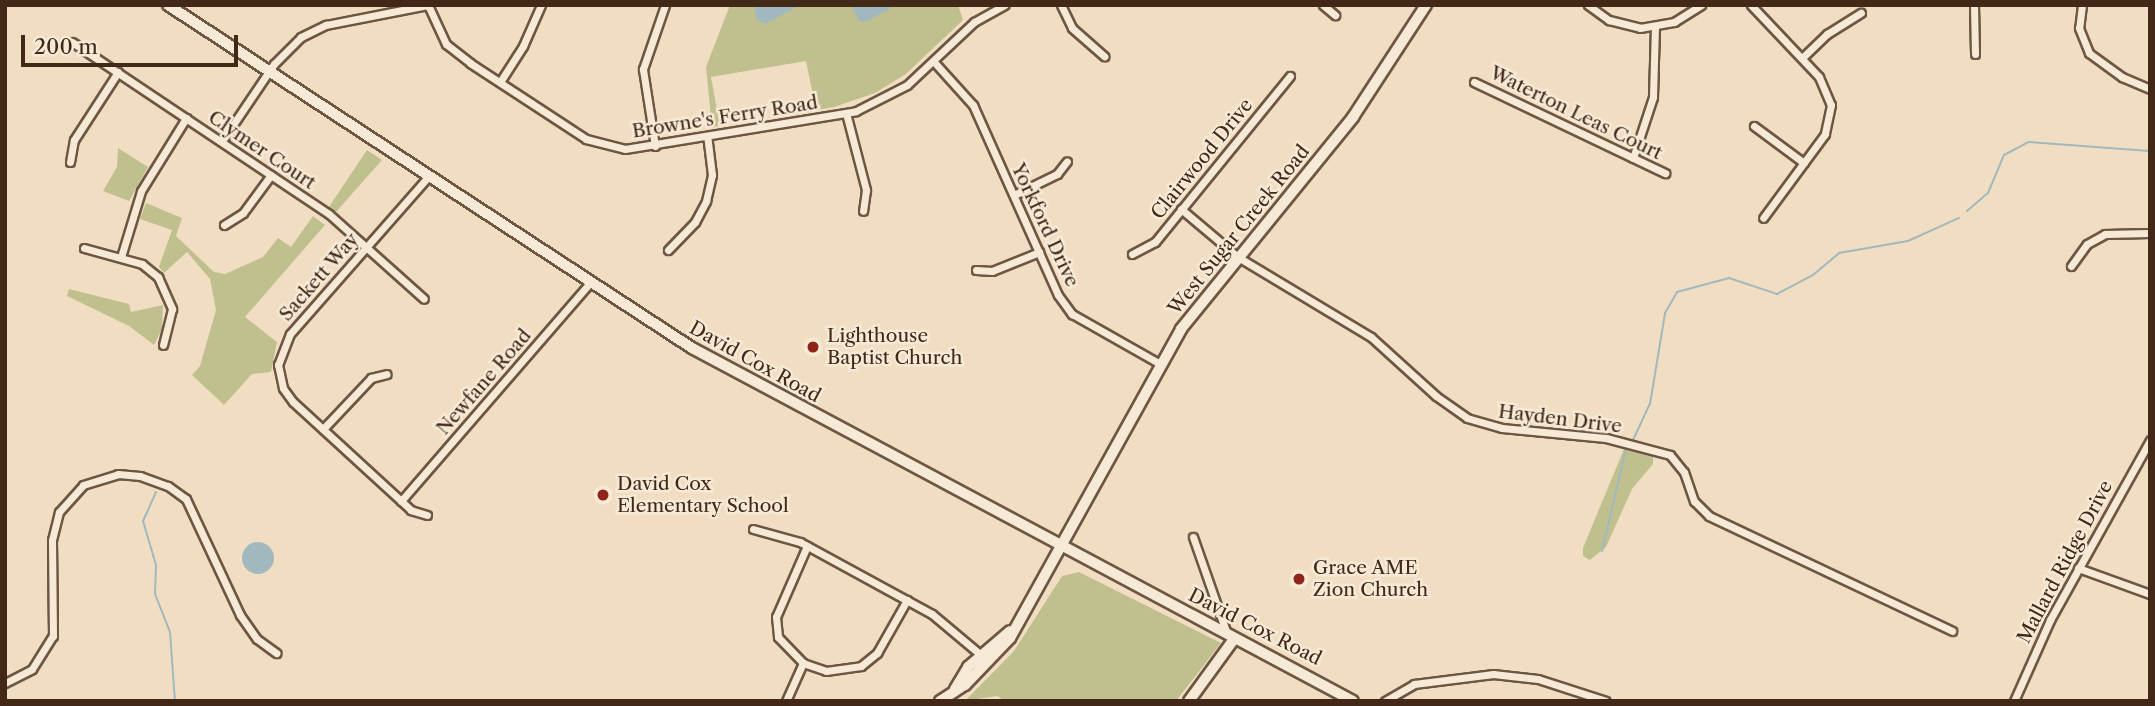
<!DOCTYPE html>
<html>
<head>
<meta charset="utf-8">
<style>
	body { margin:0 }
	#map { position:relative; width:2155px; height:706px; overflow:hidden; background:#f1dec2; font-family:"Libre Caslon Text",serif }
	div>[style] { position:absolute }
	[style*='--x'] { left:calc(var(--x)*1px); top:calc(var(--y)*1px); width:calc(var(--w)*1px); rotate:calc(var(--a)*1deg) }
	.green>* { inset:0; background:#c0c08f }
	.water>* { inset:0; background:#a1b9be }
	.round { border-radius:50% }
	.stream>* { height:2px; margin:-1px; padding:0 1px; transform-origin:1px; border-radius:1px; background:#a1b9be }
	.roads { filter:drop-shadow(2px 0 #6d5642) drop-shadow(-2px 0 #6d5642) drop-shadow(0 2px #6d5642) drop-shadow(0 -2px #6d5642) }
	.street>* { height:7px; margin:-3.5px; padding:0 3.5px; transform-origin:3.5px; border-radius:3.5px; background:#f6ead7 }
	.secondary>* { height:10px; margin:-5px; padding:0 5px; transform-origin:5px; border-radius:5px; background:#f6ead7 }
	.dots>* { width:19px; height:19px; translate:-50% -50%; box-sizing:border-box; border:4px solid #f6ead7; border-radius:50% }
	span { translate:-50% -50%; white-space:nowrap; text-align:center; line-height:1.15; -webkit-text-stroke:5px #f6ead7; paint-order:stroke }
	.street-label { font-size:19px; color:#412817 }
	.poi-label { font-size:19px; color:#412817 }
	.left { translate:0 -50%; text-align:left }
	.frame { position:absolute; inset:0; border:7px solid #412817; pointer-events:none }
	.scale { position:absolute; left:21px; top:35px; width:217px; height:32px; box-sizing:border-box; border:4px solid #412817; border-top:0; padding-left:9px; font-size:21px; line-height:24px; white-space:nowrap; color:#412817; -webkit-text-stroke:5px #f6ead7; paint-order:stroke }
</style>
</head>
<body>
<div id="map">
	<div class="green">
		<i style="clip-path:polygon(730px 5px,958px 5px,963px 20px,906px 74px,875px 93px,834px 107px,816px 110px,806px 61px,711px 77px,720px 126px,712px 127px,706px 67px)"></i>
		<i style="clip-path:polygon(118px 148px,148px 167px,129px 201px,103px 191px,117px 167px)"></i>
		<i style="clip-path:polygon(367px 150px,382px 160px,336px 212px,329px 207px)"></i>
		<i style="clip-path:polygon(146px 203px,182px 218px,176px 236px,214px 272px,225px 274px,263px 257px,278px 238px,291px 247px,313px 216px,325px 225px,245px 317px,277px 342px,271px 372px,252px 374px,224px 405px,192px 375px,200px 366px,216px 310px,210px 279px,187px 252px,164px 273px,159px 267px,172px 230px,140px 219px)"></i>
		<i style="clip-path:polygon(69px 289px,129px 304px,131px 312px,163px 305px,162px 329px,154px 345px,129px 326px,67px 296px)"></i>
		<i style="clip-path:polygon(1624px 449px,1653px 457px,1653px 464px,1632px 489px,1606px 547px,1590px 560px,1583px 556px,1583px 548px)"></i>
		<i style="clip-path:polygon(1079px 572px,1221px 643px,1176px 701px,1006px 701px,997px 696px,965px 701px,1014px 651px,1062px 576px)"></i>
	</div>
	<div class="water">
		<i style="clip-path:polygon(754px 5px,800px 5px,766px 24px,756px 19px)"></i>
		<i style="clip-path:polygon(851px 5px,896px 5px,866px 22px,859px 21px)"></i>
		<i class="round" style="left:242px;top:542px;width:32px;height:32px"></i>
	</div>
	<div class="stream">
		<i style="--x:1967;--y:211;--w:28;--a:-41"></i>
		<i style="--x:1988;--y:193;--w:41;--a:-67.2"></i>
		<i style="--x:2004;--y:155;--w:27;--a:-28"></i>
		<i style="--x:2028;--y:142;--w:122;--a:4.2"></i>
		<i style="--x:1633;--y:440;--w:40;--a:-65"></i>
		<i style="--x:1650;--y:404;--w:92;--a:-80.6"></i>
		<i style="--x:1665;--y:313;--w:24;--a:-60"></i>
		<i style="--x:1677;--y:292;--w:54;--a:-15.1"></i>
		<i style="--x:1729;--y:278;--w:51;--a:18.4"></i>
		<i style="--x:1777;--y:294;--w:41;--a:-27.8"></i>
		<i style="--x:1813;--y:275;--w:34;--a:-40"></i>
		<i style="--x:1839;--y:253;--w:70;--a:-9.9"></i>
		<i style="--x:1908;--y:241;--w:56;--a:-24.3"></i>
		<i style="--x:156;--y:492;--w:32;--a:114"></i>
		<i style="--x:143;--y:521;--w:46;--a:73.5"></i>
		<i style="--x:156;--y:565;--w:29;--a:92"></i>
		<i style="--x:155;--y:594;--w:41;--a:68.5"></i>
		<i style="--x:170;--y:632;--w:69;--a:85.9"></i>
		<i style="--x:1602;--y:551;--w:105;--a:-76.8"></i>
	</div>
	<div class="roads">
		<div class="street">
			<i style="--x:428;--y:5;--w:43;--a:65.2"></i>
			<i style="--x:446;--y:44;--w:31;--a:38"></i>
			<i style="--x:470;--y:63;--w:139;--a:33.2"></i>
			<i style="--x:586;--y:139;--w:40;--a:14.4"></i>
			<i style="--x:625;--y:149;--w:234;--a:-9.3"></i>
			<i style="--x:856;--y:111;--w:57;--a:-27"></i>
			<i style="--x:907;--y:85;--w:92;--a:-43.2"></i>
			<i style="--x:974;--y:22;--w:35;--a:-29"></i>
			<i style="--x:1061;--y:5;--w:25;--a:64"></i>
			<i style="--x:1072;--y:28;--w:43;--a:41.2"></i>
			<i style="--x:1323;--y:5;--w:16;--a:40"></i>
			<i style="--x:1588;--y:5;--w:26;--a:36"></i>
			<i style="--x:1609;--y:20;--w:32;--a:14"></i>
			<i style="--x:1640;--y:28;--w:35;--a:-10"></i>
			<i style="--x:1674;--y:22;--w:32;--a:-32"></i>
			<i style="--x:1751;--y:5;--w:99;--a:46.6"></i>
			<i style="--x:1819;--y:77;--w:30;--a:67"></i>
			<i style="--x:1831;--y:105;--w:30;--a:102"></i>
			<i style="--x:1825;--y:134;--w:104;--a:126.4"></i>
			<i style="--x:1974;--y:5;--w:49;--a:88.8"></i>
			<i style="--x:2082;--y:5;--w:23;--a:97"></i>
			<i style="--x:2079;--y:28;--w:27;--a:68"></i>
			<i style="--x:2089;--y:53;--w:41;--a:36"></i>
			<i style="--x:2122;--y:77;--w:30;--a:23"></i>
			<i style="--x:72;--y:42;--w:309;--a:33.8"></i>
			<i style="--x:329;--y:214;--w:127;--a:41.8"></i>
			<i style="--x:1802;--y:58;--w:35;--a:-44"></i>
			<i style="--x:1827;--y:34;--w:40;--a:-32"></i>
			<i style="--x:935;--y:63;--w:57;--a:47.9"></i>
			<i style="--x:973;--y:105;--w:208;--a:65.9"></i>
			<i style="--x:1058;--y:295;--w:24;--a:54"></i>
			<i style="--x:1072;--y:314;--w:103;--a:29.5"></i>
			<i style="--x:500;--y:82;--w:43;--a:-57.4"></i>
			<i style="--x:523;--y:46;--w:45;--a:-66.3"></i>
			<i style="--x:1474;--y:82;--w:212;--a:25.5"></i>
			<i style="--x:846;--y:113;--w:80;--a:75.4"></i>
			<i style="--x:866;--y:190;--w:21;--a:98"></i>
			<i style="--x:1754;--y:126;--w:62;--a:36.5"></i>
			<i style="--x:222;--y:141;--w:93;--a:-56"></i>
			<i style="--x:274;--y:64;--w:38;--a:-45"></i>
			<i style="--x:301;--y:37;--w:28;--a:-26"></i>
			<i style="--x:326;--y:25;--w:104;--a:-11.1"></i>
			<i style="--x:655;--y:146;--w:78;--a:-98.9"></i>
			<i style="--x:643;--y:69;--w:68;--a:-71"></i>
			<i style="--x:1633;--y:158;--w:64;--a:-71.8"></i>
			<i style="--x:1653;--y:97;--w:70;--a:-88.4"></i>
			<i style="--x:70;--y:162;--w:22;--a:-80"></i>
			<i style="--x:74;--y:140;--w:81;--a:-57.1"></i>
			<i style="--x:1014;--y:195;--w:48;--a:-26"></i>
			<i style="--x:1057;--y:174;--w:16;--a:-52"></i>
			<i style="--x:1181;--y:209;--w:75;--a:40.1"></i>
			<i style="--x:1238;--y:257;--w:155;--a:31"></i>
			<i style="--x:1371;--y:337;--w:88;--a:42.2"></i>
			<i style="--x:1436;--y:396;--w:38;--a:35"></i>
			<i style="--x:1467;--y:418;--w:36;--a:16"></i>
			<i style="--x:1502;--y:428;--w:104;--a:5.5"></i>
			<i style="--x:1606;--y:438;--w:66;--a:14.9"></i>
			<i style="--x:1670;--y:455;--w:22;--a:51"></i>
			<i style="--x:1684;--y:472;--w:31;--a:71"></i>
			<i style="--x:1694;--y:501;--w:21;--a:45"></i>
			<i style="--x:1709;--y:516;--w:269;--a:25.3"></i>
			<i style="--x:224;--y:225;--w:22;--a:-32"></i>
			<i style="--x:243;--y:213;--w:47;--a:-53.6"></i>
			<i style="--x:84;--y:248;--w:60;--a:15.4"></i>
			<i style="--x:142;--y:264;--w:21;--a:39"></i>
			<i style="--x:158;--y:277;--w:35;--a:66"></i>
			<i style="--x:172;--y:309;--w:37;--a:104"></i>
			<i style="--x:668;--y:250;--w:39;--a:-46"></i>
			<i style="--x:695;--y:222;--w:24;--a:-62"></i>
			<i style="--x:706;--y:201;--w:27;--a:-77"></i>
			<i style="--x:712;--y:175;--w:38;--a:-97"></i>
			<i style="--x:1132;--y:254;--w:26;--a:-28"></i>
			<i style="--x:1155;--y:242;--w:214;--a:-50.9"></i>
			<i style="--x:121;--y:257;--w:69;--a:-73.1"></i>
			<i style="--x:141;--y:191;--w:86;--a:-58.3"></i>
			<i style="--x:2071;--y:266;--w:27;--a:-54"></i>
			<i style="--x:2087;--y:244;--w:21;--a:-29"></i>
			<i style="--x:2105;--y:234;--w:45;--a:-1.3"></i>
			<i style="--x:976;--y:270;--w:16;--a:4"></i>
			<i style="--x:992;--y:271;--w:51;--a:-22"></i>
			<i style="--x:323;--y:429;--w:70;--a:-46.7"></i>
			<i style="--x:371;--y:378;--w:16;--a:-14"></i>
			<i style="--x:401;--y:501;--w:289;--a:-49.1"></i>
			<i style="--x:427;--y:515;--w:17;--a:-163"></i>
			<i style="--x:411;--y:510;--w:160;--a:-137.5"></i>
			<i style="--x:293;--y:402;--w:17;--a:-126"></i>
			<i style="--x:283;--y:388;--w:24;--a:-102"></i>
			<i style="--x:278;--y:365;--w:33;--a:-69"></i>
			<i style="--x:290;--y:334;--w:208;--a:-48.7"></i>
			<i style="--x:753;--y:529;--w:49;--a:15.5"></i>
			<i style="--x:800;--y:542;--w:150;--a:28.6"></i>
			<i style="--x:932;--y:614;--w:65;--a:40"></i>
			<i style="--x:1193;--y:537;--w:103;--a:70.7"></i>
			<i style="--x:807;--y:546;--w:77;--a:113.6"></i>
			<i style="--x:776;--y:617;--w:20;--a:84"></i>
			<i style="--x:778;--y:637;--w:36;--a:46"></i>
			<i style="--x:803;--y:663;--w:24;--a:19"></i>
			<i style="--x:826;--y:671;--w:35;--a:-8"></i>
			<i style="--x:861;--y:666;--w:21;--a:-39"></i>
			<i style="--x:877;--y:653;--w:61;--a:-60.5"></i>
			<i style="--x:2078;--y:568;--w:77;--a:19.9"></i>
			<i style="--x:5;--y:683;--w:30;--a:-27"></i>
			<i style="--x:32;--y:669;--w:39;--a:-58"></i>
			<i style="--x:53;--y:636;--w:96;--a:-90.6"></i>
			<i style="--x:52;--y:540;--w:29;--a:-76"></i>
			<i style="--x:59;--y:512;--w:36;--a:-48"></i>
			<i style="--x:83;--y:485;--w:37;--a:-17"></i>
			<i style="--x:118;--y:474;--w:22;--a:5"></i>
			<i style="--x:140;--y:476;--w:30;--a:20"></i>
			<i style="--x:168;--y:486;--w:22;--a:36"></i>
			<i style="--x:186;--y:499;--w:128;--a:65"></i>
			<i style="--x:240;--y:615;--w:29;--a:55"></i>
			<i style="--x:257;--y:639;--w:24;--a:36"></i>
			<i style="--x:786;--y:701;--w:42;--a:-65.9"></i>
			<i style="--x:1385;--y:701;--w:34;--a:-30"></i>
			<i style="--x:1414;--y:684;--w:80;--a:-7.2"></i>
			<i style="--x:1493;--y:674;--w:45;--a:6.3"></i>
			<i style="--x:1538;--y:679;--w:71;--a:17.9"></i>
			<i style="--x:2014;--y:701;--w:89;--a:-66"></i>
			<i style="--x:2050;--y:620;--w:206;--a:-60.9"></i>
		</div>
		<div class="secondary">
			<i style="--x:168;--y:5;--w:626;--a:33.21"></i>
			<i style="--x:692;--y:348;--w:749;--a:28.1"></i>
			<i style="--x:955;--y:689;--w:26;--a:-59"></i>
			<i style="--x:968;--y:667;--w:55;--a:-40.6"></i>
			<i style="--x:940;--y:701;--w:30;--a:-33"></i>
			<i style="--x:965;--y:685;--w:65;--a:-46.2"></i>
			<i style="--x:1010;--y:638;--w:353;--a:-61"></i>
			<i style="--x:1181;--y:329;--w:273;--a:-50.9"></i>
			<i style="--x:1353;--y:117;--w:134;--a:-56.9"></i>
			<i style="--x:1189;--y:701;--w:77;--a:-54"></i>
		</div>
	</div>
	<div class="dots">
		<i style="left:813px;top:347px;background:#8f2418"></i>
		<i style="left:603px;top:495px;background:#8f2418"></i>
		<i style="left:1299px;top:579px;background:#8f2418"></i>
	</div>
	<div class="street-label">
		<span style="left:1576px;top:113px;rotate:26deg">Waterton Leas Court</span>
		<span style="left:725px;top:117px;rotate:-9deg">Browne's Ferry Road</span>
		<span style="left:262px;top:150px;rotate:34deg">Clymer Court</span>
		<span style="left:1202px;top:159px;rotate:-51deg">Clairwood Drive</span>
		<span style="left:1045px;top:225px;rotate:65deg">Yorkford Drive</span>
		<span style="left:1239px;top:230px;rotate:-51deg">West Sugar Creek Road</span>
		<span style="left:319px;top:277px;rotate:-49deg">Sackett Way</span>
		<span style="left:755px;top:362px;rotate:29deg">David Cox Road</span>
		<span style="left:484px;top:382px;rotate:-49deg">Newfane Road</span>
		<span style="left:1560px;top:419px;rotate:7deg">Hayden Drive</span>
		<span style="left:2065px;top:562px;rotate:-62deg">Mallard Ridge Drive</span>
		<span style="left:1255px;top:627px;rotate:27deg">David Cox Road</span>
	</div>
	<div class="poi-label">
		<span class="left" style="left:827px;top:347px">Lighthouse<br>Baptist Church</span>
		<span class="left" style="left:617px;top:495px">David Cox<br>Elementary School</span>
		<span class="left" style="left:1313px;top:579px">Grace AME<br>Zion Church</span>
	</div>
	<div class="frame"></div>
	<div class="scale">200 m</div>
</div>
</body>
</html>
